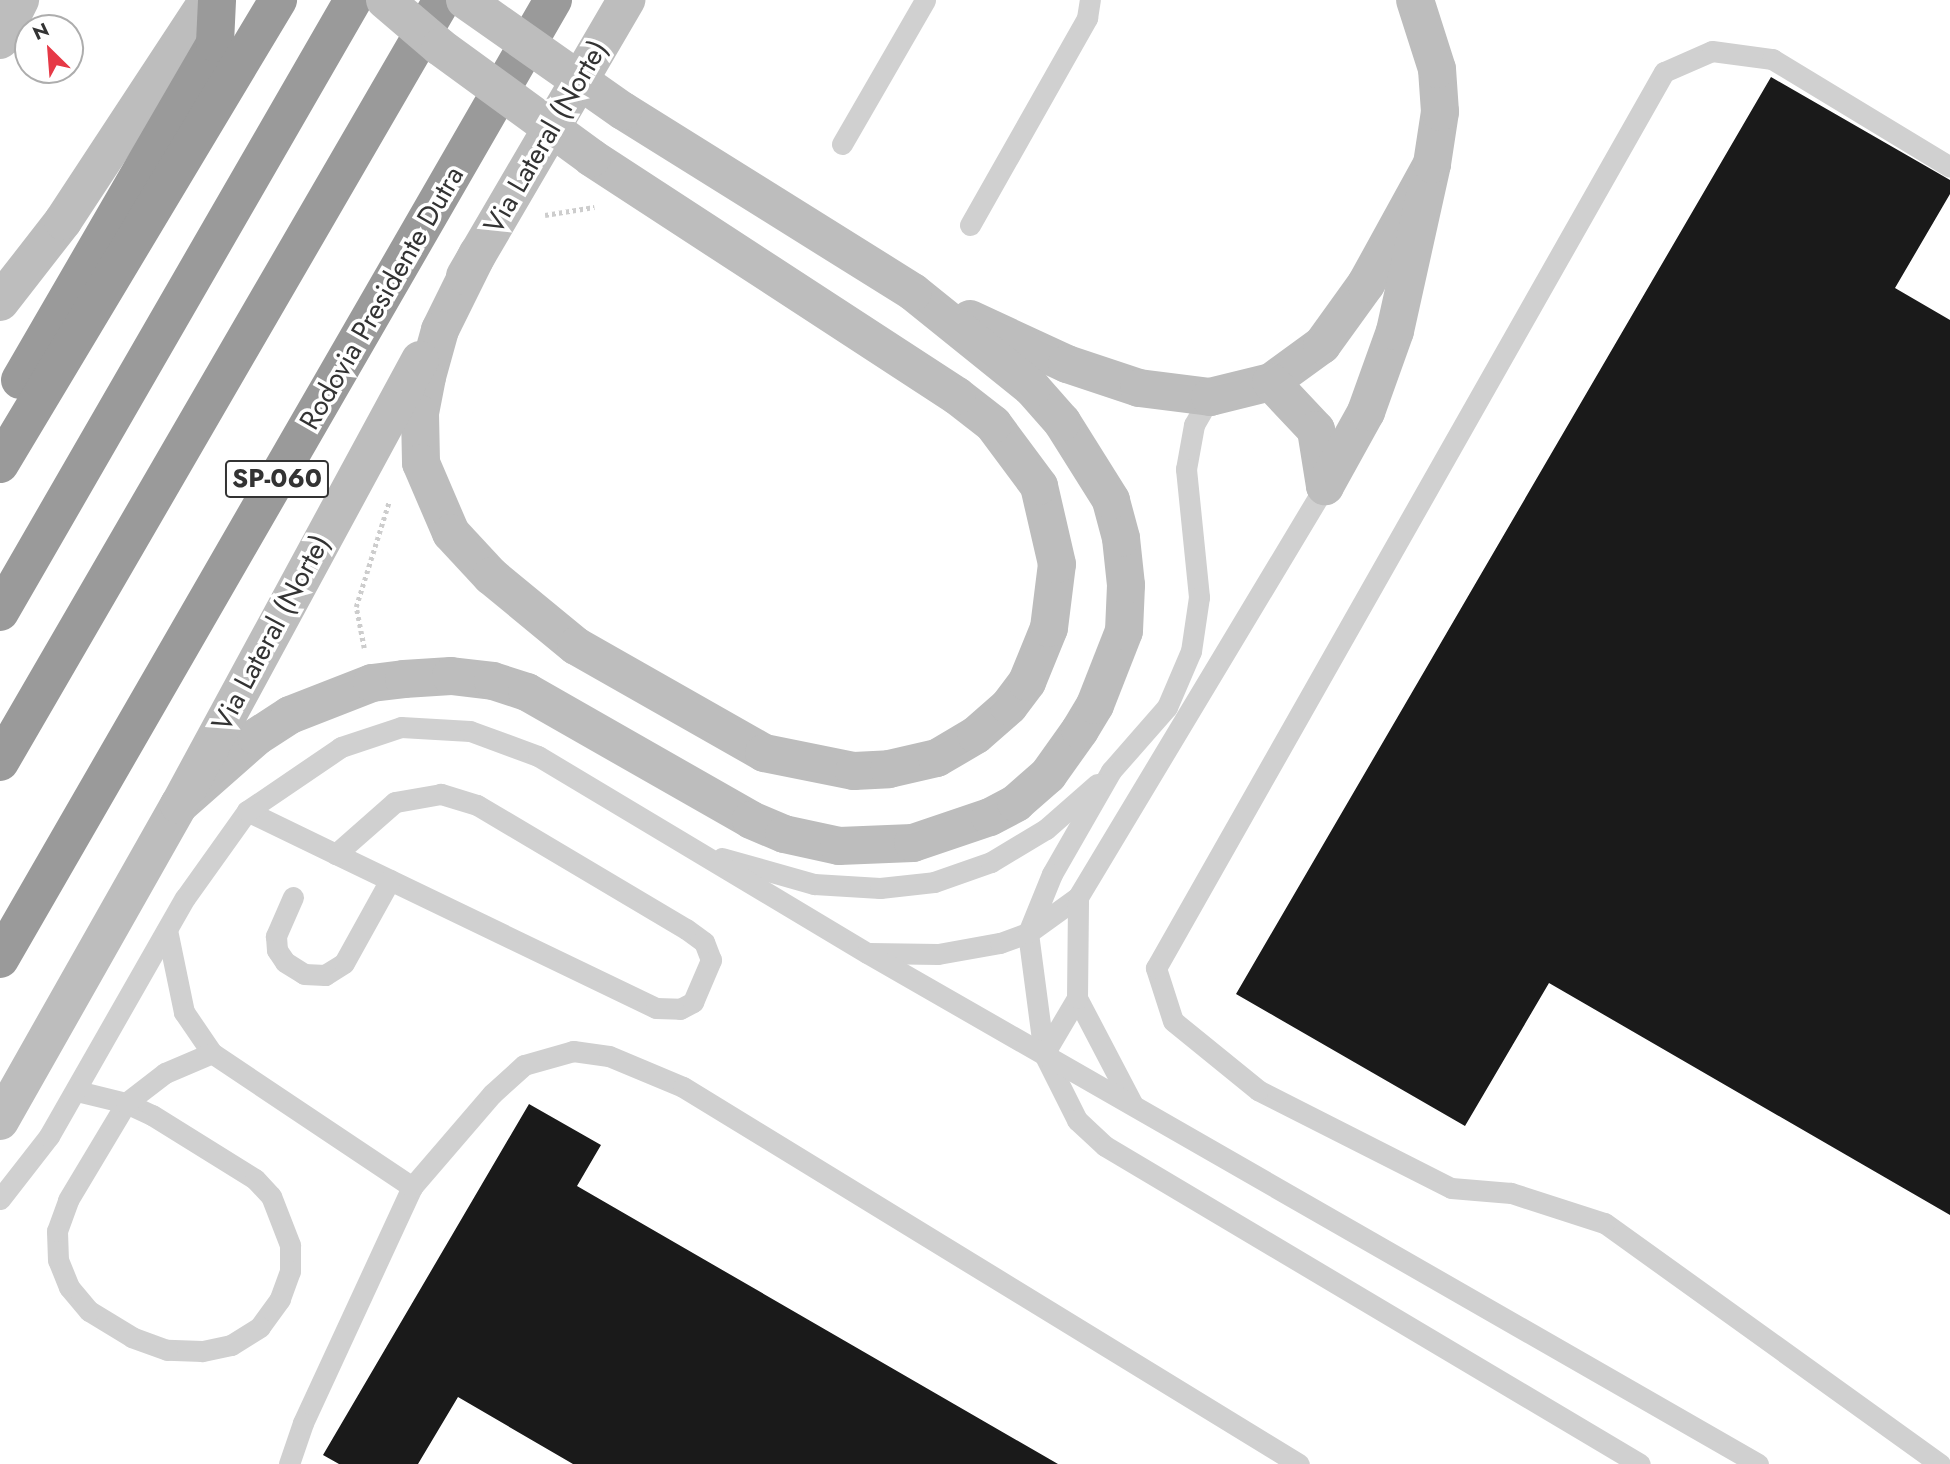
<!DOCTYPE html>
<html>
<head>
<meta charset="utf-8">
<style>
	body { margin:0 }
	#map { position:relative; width:1950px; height:1464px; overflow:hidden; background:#fff; font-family:Jost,sans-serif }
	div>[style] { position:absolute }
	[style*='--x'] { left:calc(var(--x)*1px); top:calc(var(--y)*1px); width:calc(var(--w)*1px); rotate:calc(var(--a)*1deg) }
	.building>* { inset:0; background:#1a1a1a }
	.path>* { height:4.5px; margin-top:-2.25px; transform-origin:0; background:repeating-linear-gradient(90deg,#cdcdcd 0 3.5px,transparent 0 7px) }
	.service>* { height:21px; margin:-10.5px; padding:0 10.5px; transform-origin:10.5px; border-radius:10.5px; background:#d0d0d0 }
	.secondary>* { height:38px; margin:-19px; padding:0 19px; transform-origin:19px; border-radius:19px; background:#bdbdbd }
	.motorway>* { height:38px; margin:-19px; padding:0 19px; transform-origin:19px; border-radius:19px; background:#9a9a9a }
	.secondary-bridge>* { height:38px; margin:-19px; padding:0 19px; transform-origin:19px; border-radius:19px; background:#bdbdbd }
	span { translate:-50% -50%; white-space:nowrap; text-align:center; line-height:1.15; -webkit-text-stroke:7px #fff; paint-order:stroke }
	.shield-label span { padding:2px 5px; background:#fff; border:2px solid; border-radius:5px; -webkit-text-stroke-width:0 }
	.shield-label { font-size:26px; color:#333; font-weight:700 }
	.street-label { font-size:28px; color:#333 }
	.north { position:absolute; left:14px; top:14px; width:70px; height:70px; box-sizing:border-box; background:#fff; border:2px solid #adadad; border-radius:50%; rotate:335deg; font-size:19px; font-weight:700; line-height:28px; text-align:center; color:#333 }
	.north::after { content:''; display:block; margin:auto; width:24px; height:32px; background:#e63946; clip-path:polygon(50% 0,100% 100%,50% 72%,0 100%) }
</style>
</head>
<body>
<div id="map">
	<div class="building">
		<i style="clip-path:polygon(1771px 77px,1950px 180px,1950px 194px,1895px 288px,1950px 320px,1950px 1215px,1549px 983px,1465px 1126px,1236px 994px)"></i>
		<i style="clip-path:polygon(529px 1104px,601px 1145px,577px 1186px,1058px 1464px,573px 1464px,458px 1397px,418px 1464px,339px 1464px,323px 1455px)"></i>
	</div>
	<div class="path">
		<i style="--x:545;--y:215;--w:50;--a:-9.3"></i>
		<i style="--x:364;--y:648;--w:42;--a:-101"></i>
		<i style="--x:356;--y:607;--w:110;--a:-72.6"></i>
	</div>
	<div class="service">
		<i style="--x:842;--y:144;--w:166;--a:-60"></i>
		<i style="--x:970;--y:225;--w:238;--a:-60.5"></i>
		<i style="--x:1087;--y:18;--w:18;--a:-81"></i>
		<i style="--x:1210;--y:397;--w:32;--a:120"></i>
		<i style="--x:1194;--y:425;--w:45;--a:100.3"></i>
		<i style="--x:1186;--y:469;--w:129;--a:84.2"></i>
		<i style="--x:1199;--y:597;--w:55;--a:98.4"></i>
		<i style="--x:1191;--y:651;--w:61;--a:113.2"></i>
		<i style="--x:1167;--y:707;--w:85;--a:131.2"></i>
		<i style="--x:1111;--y:771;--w:119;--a:119.8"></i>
		<i style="--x:1052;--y:874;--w:64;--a:112.1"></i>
		<i style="--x:1028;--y:933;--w:122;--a:82.5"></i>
		<i style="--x:1044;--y:1054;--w:74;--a:63.4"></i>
		<i style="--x:1077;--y:1120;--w:38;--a:43"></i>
		<i style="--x:1105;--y:1146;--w:622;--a:30.73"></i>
		<i style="--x:247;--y:811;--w:99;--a:25.8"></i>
		<i style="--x:336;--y:854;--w:355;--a:25.7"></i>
		<i style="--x:656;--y:1008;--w:24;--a:2"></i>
		<i style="--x:680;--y:1009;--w:15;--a:-28"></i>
		<i style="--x:693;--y:1002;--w:46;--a:-66.8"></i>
		<i style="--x:711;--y:960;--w:19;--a:-111"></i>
		<i style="--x:704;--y:942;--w:22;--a:-144"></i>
		<i style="--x:686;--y:929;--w:243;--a:-149.3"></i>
		<i style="--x:477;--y:805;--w:38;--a:-163"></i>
		<i style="--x:441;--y:794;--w:47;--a:170.1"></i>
		<i style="--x:395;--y:802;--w:79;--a:138.6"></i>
		<i style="--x:722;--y:858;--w:96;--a:15.8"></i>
		<i style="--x:814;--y:884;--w:66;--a:3.5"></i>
		<i style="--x:880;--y:888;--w:54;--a:-6.3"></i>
		<i style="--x:934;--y:882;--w:60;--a:-19.3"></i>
		<i style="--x:991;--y:862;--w:64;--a:-31"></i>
		<i style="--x:1046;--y:829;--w:68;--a:-41.4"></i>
		<i style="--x:293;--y:897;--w:43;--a:113.6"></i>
		<i style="--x:276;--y:936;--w:14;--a:86"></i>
		<i style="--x:277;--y:950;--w:14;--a:56"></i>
		<i style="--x:285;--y:962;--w:22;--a:32"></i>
		<i style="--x:304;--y:974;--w:21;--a:3"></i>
		<i style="--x:325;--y:975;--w:22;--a:-32"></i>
		<i style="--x:344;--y:963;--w:95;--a:-61"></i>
		<i style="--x:167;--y:930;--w:84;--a:78.3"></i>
		<i style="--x:184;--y:1012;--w:50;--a:55.7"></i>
		<i style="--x:212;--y:1053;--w:241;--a:33.8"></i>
		<i style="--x:412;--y:1187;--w:260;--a:114.8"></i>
		<i style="--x:303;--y:1423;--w:43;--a:108.9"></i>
		<i style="--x:869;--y:953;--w:69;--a:0.8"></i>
		<i style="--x:938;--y:954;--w:63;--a:-10.1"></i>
		<i style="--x:1000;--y:943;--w:30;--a:-20"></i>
		<i style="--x:1028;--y:933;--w:62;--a:-35.8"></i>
		<i style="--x:1078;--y:897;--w:480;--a:-59"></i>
		<i style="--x:1077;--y:998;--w:119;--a:62.4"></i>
		<i style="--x:1044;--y:1054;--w:65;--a:-59.5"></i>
		<i style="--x:1077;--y:998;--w:101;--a:-89.4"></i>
		<i style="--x:77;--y:1091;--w:50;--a:13.8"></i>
		<i style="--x:126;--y:1103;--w:29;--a:25"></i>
		<i style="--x:152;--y:1115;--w:121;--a:31.9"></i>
		<i style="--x:255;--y:1179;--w:23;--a:47"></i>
		<i style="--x:271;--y:1196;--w:53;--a:68.8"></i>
		<i style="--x:290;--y:1245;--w:26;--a:90"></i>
		<i style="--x:290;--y:1271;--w:30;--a:110"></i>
		<i style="--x:280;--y:1299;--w:34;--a:126"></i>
		<i style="--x:260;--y:1327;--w:34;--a:148"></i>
		<i style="--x:231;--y:1345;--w:30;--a:168"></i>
		<i style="--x:202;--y:1351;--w:35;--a:-178"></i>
		<i style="--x:167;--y:1350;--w:37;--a:-160"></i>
		<i style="--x:132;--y:1337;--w:50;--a:-148.8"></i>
		<i style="--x:89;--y:1311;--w:31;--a:-130"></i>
		<i style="--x:69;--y:1287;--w:29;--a:-112"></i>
		<i style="--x:58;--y:1260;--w:29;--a:-92"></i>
		<i style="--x:57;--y:1231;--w:33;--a:-70"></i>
		<i style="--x:68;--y:1200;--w:113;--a:-59.1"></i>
		<i style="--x:126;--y:1103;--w:49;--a:-37.6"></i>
		<i style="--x:165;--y:1073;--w:51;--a:-23.1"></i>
		<i style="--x:412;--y:1187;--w:123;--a:-49.3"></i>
		<i style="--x:492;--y:1094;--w:43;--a:-42.2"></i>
		<i style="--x:524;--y:1065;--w:51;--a:-15.9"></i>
		<i style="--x:573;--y:1051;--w:36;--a:8"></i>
		<i style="--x:609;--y:1056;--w:80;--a:22.7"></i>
		<i style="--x:683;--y:1087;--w:722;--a:31.47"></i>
		<i style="--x:0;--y:1199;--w:80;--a:-52.1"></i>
		<i style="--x:49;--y:1136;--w:274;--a:-60.3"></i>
		<i style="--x:185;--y:898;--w:107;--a:-54.5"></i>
		<i style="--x:247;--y:811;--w:114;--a:-34.2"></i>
		<i style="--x:341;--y:747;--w:63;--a:-18.4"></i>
		<i style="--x:401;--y:727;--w:69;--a:3.3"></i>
		<i style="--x:470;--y:731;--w:72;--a:20.2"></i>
		<i style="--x:538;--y:756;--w:383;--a:30.9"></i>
		<i style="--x:867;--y:953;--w:1027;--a:29.83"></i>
		<i style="--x:1940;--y:1464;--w:413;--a:-144.3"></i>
		<i style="--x:1604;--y:1223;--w:98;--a:-162.1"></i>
		<i style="--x:1511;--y:1193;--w:60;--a:-175.2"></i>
		<i style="--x:1451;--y:1188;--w:216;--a:-153.1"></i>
		<i style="--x:1258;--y:1090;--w:109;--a:-140.9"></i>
		<i style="--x:1173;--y:1021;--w:56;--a:-107.8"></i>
		<i style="--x:1156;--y:968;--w:1030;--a:-60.45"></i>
		<i style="--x:1664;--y:72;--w:52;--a:-23.6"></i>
		<i style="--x:1712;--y:51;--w:61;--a:7.6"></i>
		<i style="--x:1772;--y:59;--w:208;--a:31.2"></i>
	</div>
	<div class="secondary">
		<i style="--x:0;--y:40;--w:45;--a:-63.4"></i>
		<i style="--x:478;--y:253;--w:86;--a:116.3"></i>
		<i style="--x:440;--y:330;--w:49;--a:105.5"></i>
		<i style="--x:427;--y:377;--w:38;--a:101"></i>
		<i style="--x:420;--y:414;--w:49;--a:88.8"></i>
		<i style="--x:421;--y:463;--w:76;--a:66.8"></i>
		<i style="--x:451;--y:533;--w:59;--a:47.1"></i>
		<i style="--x:491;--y:576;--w:110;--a:39.5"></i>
		<i style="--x:576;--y:646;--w:216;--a:29.6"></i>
		<i style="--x:764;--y:753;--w:92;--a:11.3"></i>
		<i style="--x:854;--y:771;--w:35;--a:-3"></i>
		<i style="--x:889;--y:769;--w:49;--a:-12.9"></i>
		<i style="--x:937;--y:758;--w:45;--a:-30.5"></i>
		<i style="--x:976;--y:735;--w:44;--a:-41.3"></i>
		<i style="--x:1009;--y:706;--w:30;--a:-53"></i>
		<i style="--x:1027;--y:682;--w:58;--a:-67.8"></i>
		<i style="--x:1049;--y:628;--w:64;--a:-82.9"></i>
		<i style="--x:1057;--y:564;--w:80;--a:-103"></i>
		<i style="--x:1039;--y:486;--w:77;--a:-126.6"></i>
		<i style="--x:993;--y:424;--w:46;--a:-142.1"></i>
		<i style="--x:957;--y:396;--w:436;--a:-146.9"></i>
		<i style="--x:465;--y:276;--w:320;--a:-59.7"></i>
		<i style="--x:0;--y:302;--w:103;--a:-52.1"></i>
		<i style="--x:63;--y:221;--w:264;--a:-56.7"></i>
		<i style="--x:970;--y:319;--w:107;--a:24.9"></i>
		<i style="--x:1067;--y:364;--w:76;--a:18.4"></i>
		<i style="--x:1139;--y:388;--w:72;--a:7.2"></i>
		<i style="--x:1210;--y:397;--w:63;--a:-13.8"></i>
		<i style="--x:1271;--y:382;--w:63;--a:-36"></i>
		<i style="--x:1322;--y:345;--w:75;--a:-54.2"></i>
		<i style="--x:1366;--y:284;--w:137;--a:-61.2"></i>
		<i style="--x:1271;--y:382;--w:66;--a:46.8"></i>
		<i style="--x:1316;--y:430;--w:57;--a:80.9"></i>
		<i style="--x:1325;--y:486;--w:85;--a:-61"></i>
		<i style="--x:1366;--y:412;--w:86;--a:-70.3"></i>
		<i style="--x:1395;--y:331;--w:171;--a:-77.5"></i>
		<i style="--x:1432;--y:164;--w:53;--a:-81.3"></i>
		<i style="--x:1440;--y:112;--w:43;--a:-94"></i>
		<i style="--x:1437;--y:69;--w:72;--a:-107.7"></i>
		<i style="--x:179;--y:805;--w:103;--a:-41.4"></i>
		<i style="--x:256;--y:737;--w:40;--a:-32.9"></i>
		<i style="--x:290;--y:715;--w:88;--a:-21.3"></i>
		<i style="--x:372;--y:683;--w:32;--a:-7"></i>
		<i style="--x:404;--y:679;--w:47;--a:-3.7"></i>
		<i style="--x:451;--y:676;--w:42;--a:6.8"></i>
		<i style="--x:493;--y:681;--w:36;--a:18"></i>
		<i style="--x:527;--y:692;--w:258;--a:29.7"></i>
		<i style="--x:751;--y:820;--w:36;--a:23"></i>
		<i style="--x:784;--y:834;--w:56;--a:12.3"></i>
		<i style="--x:839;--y:846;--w:74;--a:-2.3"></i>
		<i style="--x:913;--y:843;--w:81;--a:-18.7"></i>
		<i style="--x:990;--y:817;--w:30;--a:-28"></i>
		<i style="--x:1016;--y:803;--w:43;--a:-41.2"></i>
		<i style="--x:1048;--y:775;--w:55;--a:-54.6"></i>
		<i style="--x:1080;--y:730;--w:29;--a:-59"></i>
		<i style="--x:1095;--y:705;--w:79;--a:-68.6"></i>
		<i style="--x:1124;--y:631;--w:46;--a:-87.5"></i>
		<i style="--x:1126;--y:585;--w:47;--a:-96.1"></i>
		<i style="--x:1121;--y:538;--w:39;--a:-105"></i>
		<i style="--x:1111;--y:500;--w:92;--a:-122.1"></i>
		<i style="--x:1062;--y:422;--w:45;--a:-131.4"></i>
		<i style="--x:1032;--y:388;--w:153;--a:-141.1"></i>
		<i style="--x:913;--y:292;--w:342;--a:-148"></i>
		<i style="--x:0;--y:1121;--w:363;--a:-60.5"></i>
		<i style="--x:179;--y:805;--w:506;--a:-61.56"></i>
	</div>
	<div class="motorway">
		<i style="--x:20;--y:380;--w:389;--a:-59.9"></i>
		<i style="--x:215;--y:43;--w:43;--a:-87.3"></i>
		<i style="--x:0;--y:464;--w:541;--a:-59.07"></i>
		<i style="--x:0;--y:612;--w:707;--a:-60.02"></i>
		<i style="--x:0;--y:762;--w:881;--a:-59.88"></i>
		<i style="--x:0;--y:959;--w:1107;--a:-60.03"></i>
	</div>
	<div class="secondary-bridge">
		<i style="--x:385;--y:0;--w:72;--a:40.5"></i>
		<i style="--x:440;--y:47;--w:188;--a:36.1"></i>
		<i style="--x:465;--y:0;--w:193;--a:35.1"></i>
	</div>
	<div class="shield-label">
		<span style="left:277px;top:479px">SP-060</span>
	</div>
	<div class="street-label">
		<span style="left:546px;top:137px;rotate:-60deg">Via Lateral (Norte)</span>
		<span style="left:382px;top:298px;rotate:-60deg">Rodovia Presidente Dutra</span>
		<span style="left:271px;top:633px;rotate:-62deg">Via Lateral (Norte)</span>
	</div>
	<div class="north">N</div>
</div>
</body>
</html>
